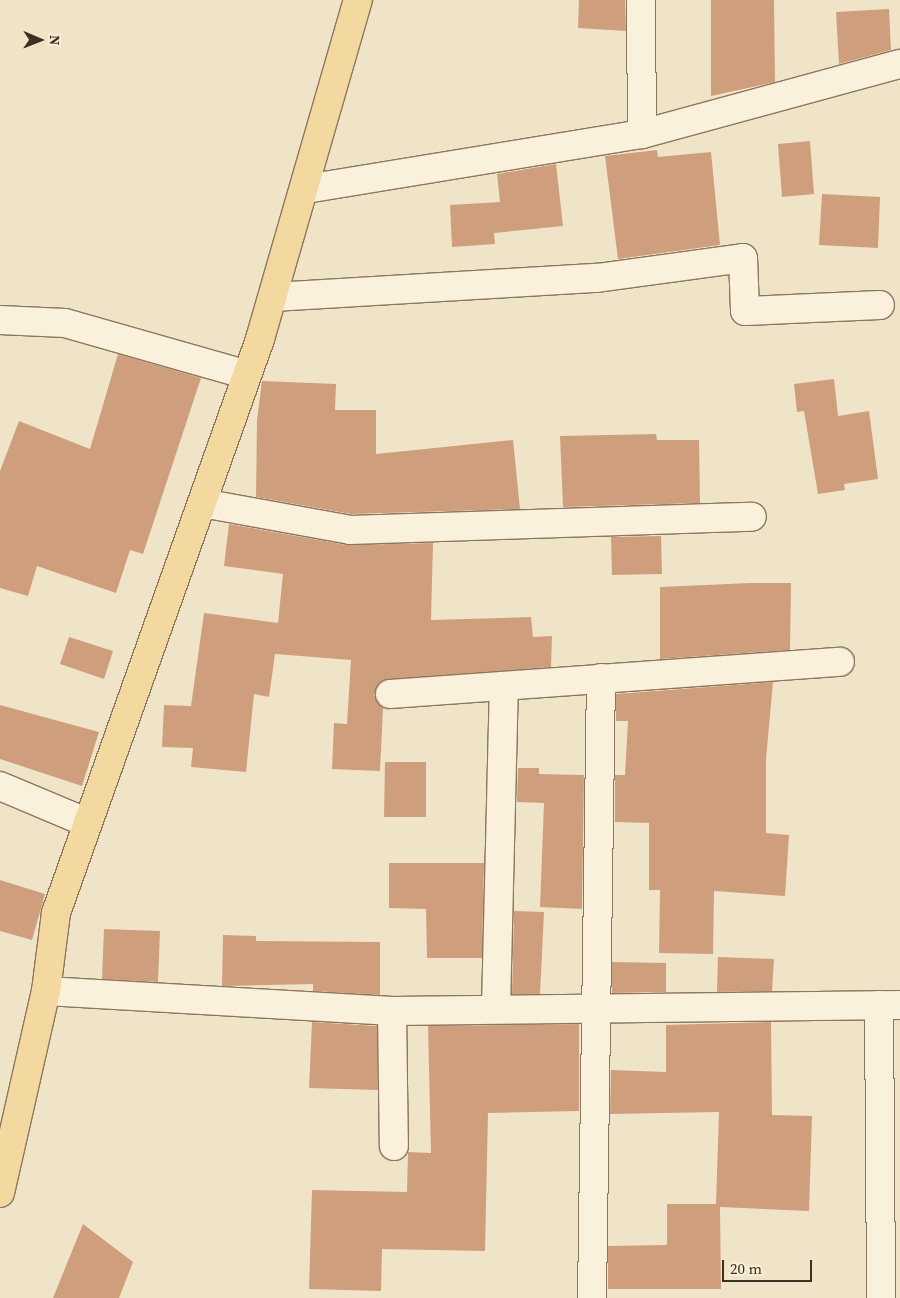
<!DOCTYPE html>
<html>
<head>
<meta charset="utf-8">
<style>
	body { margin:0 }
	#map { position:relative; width:900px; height:1298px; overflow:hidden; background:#f0e4c8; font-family:"Source Serif 4",serif }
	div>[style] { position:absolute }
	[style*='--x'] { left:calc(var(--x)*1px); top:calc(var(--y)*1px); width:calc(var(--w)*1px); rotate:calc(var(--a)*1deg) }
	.building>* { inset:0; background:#cf9f7d }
	.roads { filter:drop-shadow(1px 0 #8d765c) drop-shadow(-1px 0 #8d765c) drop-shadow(0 1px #8d765c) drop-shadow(0 -1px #8d765c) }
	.minor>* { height:28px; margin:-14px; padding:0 14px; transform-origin:14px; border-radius:14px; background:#faf1dc }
	.major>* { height:28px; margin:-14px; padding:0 14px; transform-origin:14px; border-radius:14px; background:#f3d9a0 }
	span { translate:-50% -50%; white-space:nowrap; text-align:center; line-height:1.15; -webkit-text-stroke:4.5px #f7eed8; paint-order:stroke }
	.north { position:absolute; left:15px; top:15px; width:50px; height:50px; -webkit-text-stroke:4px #f7eed8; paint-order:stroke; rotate:91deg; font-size:14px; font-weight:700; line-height:20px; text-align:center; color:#3d2e20 }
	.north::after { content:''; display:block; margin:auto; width:18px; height:22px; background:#3d2e20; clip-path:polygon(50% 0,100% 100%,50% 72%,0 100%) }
	.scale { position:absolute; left:722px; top:1260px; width:90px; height:22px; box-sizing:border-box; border:2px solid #3d2e20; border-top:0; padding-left:6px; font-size:15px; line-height:18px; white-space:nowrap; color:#3d2e20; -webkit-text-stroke:4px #f7eed8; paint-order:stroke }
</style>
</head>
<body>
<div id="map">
	<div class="building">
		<i style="clip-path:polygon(579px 0,625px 0,626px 31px,578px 28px)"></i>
		<i style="clip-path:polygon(711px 0,774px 0,775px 82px,711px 96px)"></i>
		<i style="clip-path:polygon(889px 9px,891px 50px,839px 64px,836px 12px)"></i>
		<i style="clip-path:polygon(810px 141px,814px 194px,782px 197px,778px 144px)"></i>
		<i style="clip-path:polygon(657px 150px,658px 157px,711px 152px,720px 245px,618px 259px,605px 156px)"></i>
		<i style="clip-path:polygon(556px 164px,563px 226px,494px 233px,495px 244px,452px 247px,450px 205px,500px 202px,497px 174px)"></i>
		<i style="clip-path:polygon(822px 194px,880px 197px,878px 248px,819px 245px)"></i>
		<i style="clip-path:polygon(118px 354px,201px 378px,143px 554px,130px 550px,116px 593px,37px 566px,28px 596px,0 588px,0 471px,19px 421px,90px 449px)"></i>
		<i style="clip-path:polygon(834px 379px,838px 416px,869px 411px,878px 479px,844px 484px,845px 490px,818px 494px,804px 411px,797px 412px,794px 384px)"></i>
		<i style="clip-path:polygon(262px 381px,336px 384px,335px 410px,376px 410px,376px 454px,513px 440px,520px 509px,351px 514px,256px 497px,257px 420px)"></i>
		<i style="clip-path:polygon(656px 434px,657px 440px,699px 440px,700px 503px,563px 507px,560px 436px)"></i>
		<i style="clip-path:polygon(229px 524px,347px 545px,433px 543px,431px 620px,531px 617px,533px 637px,552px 636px,551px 667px,382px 681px,374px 695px,383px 708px,380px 771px,332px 769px,334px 723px,347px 724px,351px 660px,275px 654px,269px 697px,254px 694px,246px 772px,191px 767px,193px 748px,162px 747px,164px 705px,191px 706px,204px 613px,278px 623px,283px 574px,224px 566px)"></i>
		<i style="clip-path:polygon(661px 536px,662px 574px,612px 575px,611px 537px)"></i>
		<i style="clip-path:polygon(750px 583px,791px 583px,790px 650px,660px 659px,660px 587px)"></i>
		<i style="clip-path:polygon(69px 637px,113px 651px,104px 679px,60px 664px)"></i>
		<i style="clip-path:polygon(773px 682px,766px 759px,766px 833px,789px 835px,785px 896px,714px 891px,713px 954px,659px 953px,660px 890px,649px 890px,649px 823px,615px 822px,615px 775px,625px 775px,628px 721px,616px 721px,616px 694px)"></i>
		<i style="clip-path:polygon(0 705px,99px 732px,82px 786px,0 759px)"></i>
		<i style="clip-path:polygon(385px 762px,426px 762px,426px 817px,384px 817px)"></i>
		<i style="clip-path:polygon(518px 768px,539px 768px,539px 774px,584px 775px,582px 909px,540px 907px,544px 803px,517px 802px)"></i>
		<i style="clip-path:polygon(389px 863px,484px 863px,482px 958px,427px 958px,426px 909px,389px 908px)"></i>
		<i style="clip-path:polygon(0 880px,45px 894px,32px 940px,0 931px)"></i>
		<i style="clip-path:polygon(514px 911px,544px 912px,540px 994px,512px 994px)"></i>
		<i style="clip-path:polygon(104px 929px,160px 931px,158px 982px,102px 979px)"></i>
		<i style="clip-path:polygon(223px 935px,256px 936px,256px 941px,380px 942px,380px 995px,313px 991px,313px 984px,222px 986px)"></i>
		<i style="clip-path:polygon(718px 957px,774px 959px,772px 991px,717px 992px)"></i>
		<i style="clip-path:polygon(612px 962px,666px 963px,666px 992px,612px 993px)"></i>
		<i style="clip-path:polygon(312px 1022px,377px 1026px,378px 1090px,309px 1088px)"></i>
		<i style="clip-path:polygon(771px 1022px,772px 1115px,812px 1116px,809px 1211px,720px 1207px,721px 1289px,608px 1289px,608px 1246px,667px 1245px,667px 1204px,716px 1204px,719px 1112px,610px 1114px,611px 1070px,666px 1072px,666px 1025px)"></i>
		<i style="clip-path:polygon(579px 1024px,579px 1111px,488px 1113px,485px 1251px,382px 1249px,381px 1291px,309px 1289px,312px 1190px,407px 1192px,408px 1152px,431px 1153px,428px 1026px)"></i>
		<i style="clip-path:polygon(83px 1224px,133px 1262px,119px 1298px,53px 1298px)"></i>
	</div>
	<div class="roads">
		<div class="minor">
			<i style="--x:641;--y:0;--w:134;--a:89.6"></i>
			<i style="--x:306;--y:189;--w:340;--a:-9.3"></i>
			<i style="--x:642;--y:134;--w:267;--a:-15.2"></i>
			<i style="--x:273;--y:297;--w:325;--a:-3.4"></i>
			<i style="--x:597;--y:278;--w:147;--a:-7.8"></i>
			<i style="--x:743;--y:258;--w:53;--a:87.8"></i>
			<i style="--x:745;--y:311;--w:135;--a:-2.5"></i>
			<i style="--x:0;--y:320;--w:65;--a:2.6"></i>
			<i style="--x:65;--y:323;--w:189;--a:15.9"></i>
			<i style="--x:202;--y:503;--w:150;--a:10.3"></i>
			<i style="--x:350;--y:530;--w:402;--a:-1.9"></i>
			<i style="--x:390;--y:694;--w:451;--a:-4.1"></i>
			<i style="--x:0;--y:786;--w:95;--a:22.8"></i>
			<i style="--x:46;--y:991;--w:347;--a:3.3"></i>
			<i style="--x:392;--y:1011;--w:508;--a:-0.68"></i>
			<i style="--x:879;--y:1005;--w:293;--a:89.6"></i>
			<i style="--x:496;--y:1008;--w:322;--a:-88.6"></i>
			<i style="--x:392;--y:1011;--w:135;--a:89.2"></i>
			<i style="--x:592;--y:1298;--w:620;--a:-89.17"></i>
		</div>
		<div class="major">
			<i style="--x:0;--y:1193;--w:207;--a:-77.2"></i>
			<i style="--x:46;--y:991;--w:79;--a:-82.7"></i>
			<i style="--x:56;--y:913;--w:609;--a:-70.43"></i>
			<i style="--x:260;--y:339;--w:353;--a:-73.9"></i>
		</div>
	</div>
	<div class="north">N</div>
	<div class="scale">20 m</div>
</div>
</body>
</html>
